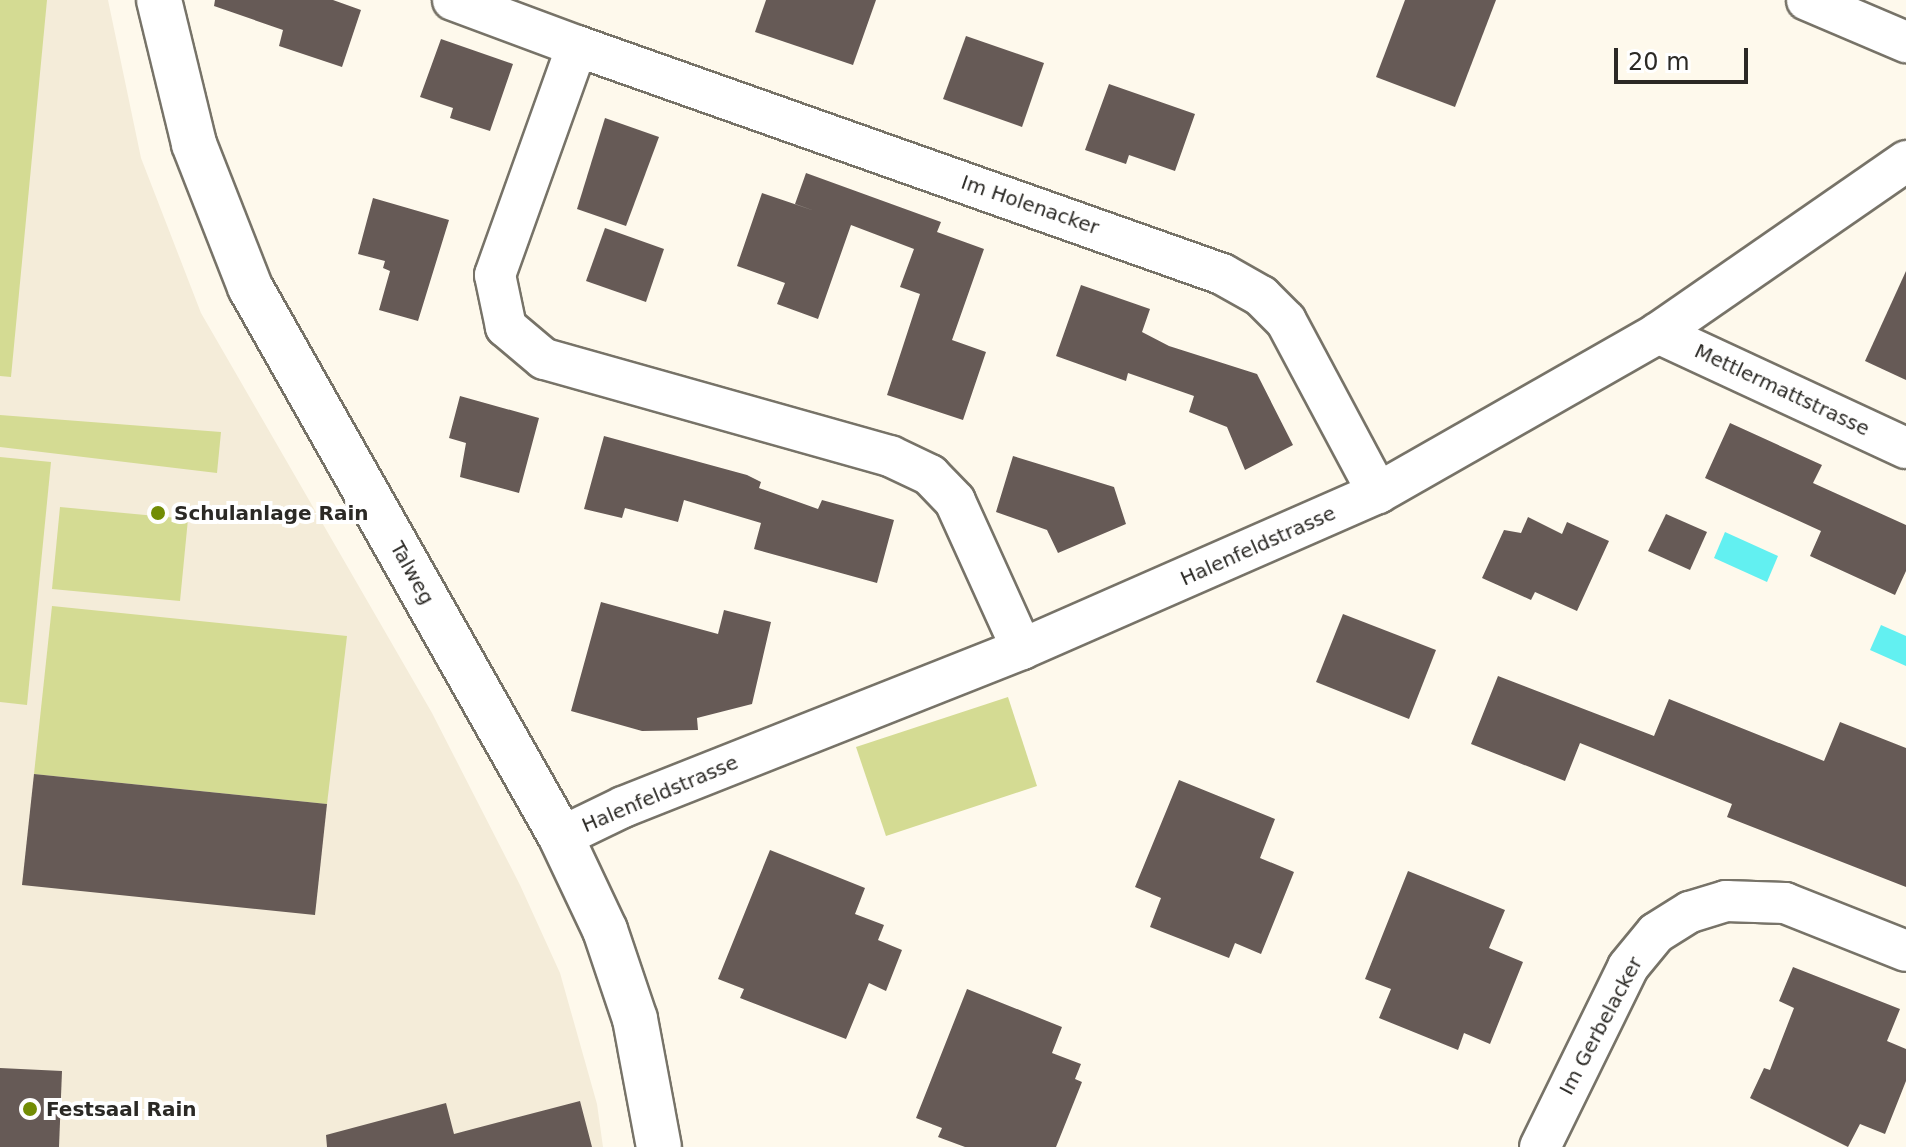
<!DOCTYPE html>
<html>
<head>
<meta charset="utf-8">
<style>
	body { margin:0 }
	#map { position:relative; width:1906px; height:1147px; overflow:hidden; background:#fef9ec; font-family:"DejaVu Sans",sans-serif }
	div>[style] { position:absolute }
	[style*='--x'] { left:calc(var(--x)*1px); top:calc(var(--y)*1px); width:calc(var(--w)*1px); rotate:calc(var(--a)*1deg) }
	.built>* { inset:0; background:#f4ecd9 }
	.green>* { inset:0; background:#d4db93 }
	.water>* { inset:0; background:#62f0f1 }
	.building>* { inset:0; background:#665a56 }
	.roads { filter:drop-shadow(2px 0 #777368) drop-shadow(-2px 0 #777368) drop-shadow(0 2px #777368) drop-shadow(0 -2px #777368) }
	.street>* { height:40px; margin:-20px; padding:0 20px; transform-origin:20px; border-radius:20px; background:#fff }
	.secondary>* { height:44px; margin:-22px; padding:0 22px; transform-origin:22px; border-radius:22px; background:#fff }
	.dots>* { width:22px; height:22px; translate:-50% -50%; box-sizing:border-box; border:4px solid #fff; border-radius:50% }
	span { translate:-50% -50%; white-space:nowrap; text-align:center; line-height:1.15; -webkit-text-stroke:8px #fff; paint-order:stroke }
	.street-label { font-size:20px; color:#2b2925 }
	.poi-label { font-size:20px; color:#2b2925; font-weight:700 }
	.left { translate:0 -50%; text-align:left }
	.scale { position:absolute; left:1614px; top:48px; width:134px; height:36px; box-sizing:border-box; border:4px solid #2b2925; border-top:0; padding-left:10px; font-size:24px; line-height:28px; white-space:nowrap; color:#2b2925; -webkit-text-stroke:6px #fff; paint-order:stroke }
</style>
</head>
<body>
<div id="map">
	<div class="built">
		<i style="clip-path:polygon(0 0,108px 0,141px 158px,201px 313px,432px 713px,520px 885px,560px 973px,597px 1104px,603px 1147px,0 1147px)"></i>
	</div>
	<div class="green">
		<i style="clip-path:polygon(0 0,47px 0,11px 377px,0 376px)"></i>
		<i style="clip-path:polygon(0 415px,221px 432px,217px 473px,0 447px)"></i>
		<i style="clip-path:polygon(0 457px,51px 462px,27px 705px,0 702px)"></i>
		<i style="clip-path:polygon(60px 507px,188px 519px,180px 601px,52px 589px)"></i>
		<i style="clip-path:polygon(52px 606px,347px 636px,327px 804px,34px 774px)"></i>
		<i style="clip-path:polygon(1008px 697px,1037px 786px,886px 836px,856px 747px)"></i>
	</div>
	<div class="water">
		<i style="clip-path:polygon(1725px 532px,1778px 556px,1767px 582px,1714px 558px)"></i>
		<i style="clip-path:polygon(1881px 625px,1906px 636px,1906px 666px,1870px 650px)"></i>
	</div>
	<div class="building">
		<i style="clip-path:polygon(215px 0,333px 0,361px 10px,342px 67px,279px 46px,283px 30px,214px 6px)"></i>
		<i style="clip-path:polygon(766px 0,876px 0,853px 65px,755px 32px)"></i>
		<i style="clip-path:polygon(1405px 0,1496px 0,1455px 107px,1376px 77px)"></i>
		<i style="clip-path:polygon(966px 36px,1044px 63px,1022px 127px,943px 99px)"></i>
		<i style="clip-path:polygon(441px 39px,513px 64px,490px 131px,450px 118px,453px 108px,420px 97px)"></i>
		<i style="clip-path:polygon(1109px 84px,1195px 114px,1175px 171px,1129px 155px,1126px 164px,1085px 150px)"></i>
		<i style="clip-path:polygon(605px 118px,659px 137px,626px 226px,577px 209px)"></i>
		<i style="clip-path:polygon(806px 173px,941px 222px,937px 232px,984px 249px,952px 340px,986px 352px,963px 420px,887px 395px,920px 294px,900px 287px,914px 249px,851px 225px,818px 319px,777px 304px,785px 283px,737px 266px,762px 193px,815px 211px,795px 204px)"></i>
		<i style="clip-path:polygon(373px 198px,449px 220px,418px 321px,379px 310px,390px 271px,383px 268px,385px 261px,358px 254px)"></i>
		<i style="clip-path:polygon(605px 228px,664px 249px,646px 302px,586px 281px)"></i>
		<i style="clip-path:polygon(1906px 271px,1906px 380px,1865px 361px)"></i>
		<i style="clip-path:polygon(1081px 285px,1150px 309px,1142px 332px,1169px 346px,1257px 374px,1293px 445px,1245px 470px,1227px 427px,1189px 412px,1194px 396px,1128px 373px,1126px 381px,1056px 356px)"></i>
		<i style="clip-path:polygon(460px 396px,539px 418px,519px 493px,460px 477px,466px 443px,449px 438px)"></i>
		<i style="clip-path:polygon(1730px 423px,1822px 465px,1813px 483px,1906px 525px,1906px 571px,1895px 595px,1810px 556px,1821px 531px,1705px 478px)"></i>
		<i style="clip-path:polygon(604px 436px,747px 475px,761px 482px,759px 488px,818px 509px,822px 500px,894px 520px,877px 583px,754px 549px,761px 523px,684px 500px,678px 522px,625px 508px,622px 518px,584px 509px)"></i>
		<i style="clip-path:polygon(1013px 456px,1114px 487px,1126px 524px,1058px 553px,1047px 530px,996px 512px)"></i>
		<i style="clip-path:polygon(1666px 514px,1707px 532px,1690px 570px,1648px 551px)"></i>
		<i style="clip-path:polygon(1528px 517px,1562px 534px,1567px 522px,1609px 541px,1577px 611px,1535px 592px,1531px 600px,1482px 578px,1504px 530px,1521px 533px)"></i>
		<i style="clip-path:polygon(601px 602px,718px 634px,724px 610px,771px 622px,752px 704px,697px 718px,698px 730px,642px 731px,571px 711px)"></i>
		<i style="clip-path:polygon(1343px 614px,1436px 650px,1409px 719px,1316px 682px)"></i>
		<i style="clip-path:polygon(1498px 676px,1654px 736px,1669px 699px,1824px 761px,1840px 722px,1906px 748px,1906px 887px,1727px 817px,1732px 804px,1580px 743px,1565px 781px,1471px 744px)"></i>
		<i style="clip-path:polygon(34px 774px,327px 804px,315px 915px,22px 885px)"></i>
		<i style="clip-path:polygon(1179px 780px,1275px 819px,1260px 858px,1294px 872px,1261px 954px,1235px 943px,1229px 958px,1150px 927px,1161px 898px,1135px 887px)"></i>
		<i style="clip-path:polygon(770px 850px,865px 888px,855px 914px,884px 925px,878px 940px,902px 950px,886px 991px,869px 983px,846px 1039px,740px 998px,744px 989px,718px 979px)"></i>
		<i style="clip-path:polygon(1408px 871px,1505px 910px,1489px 948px,1523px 962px,1490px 1044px,1464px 1033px,1458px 1050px,1379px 1018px,1391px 989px,1365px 979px)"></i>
		<i style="clip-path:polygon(1793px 967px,1900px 1009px,1887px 1041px,1906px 1049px,1906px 1081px,1885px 1134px,1860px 1124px,1848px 1147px,1750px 1098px,1764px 1068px,1770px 1070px,1794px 1008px,1779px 1001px)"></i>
		<i style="clip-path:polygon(967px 989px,1062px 1027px,1052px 1053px,1081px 1064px,1075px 1079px,1082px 1082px,1056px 1147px,965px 1147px,938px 1137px,942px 1128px,916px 1118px)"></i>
		<i style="clip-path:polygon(0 1068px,62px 1071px,59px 1147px,0 1147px)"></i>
		<i style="clip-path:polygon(580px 1101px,592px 1147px,327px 1147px,326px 1135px,446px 1103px,454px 1134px)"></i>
	</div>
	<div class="roads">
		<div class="street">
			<i style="--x:453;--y:0;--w:132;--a:20.4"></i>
			<i style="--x:1807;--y:0;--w:108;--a:23"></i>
			<i style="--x:1658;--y:333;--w:273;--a:24.9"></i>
			<i style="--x:1022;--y:649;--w:162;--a:-114.4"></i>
			<i style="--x:955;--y:501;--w:36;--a:-134"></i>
			<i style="--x:930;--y:475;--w:44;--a:-154.6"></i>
			<i style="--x:890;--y:456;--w:359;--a:-164.3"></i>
			<i style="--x:544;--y:359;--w:50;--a:-139.9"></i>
			<i style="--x:506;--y:327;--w:53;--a:-101.9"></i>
			<i style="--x:495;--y:275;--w:243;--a:-70.3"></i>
			<i style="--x:577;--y:46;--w:684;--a:19.47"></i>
			<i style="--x:1222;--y:274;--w:45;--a:29.4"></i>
			<i style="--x:1261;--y:296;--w:35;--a:45"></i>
			<i style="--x:1286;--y:321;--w:195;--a:61.9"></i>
			<i style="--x:561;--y:837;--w:69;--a:-25.8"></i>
			<i style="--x:623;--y:807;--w:429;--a:-21.6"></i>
			<i style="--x:1022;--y:649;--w:389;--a:-23.7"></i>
			<i style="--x:1378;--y:493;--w:322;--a:-29.7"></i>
			<i style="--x:1658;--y:333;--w:302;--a:-34.7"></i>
			<i style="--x:1540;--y:1147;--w:200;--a:-63.9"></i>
			<i style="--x:1628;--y:967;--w:44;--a:-50.5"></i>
			<i style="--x:1656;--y:933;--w:40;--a:-32"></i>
			<i style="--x:1690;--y:912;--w:38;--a:-17"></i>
			<i style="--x:1726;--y:901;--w:59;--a:1.9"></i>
			<i style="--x:1785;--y:903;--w:130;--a:21.6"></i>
		</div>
		<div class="secondary">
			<i style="--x:159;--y:0;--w:148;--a:76.3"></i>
			<i style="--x:194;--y:144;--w:154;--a:68.6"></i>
			<i style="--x:250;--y:287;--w:632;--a:60.51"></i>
			<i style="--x:561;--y:837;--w:103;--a:64.7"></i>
			<i style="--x:605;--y:930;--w:94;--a:71.4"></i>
			<i style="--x:635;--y:1019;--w:130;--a:79.4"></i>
		</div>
	</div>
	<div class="dots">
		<i style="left:158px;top:513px;background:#728c04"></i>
		<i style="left:30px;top:1109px;background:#728c04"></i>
	</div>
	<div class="street-label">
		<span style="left:1030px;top:205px;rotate:19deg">Im Holenacker</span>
		<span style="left:1782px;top:390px;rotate:25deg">Mettlermattstrasse</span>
		<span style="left:1258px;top:546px;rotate:-24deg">Halenfeldstrasse</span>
		<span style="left:412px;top:573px;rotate:61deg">Talweg</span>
		<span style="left:660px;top:794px;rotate:-23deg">Halenfeldstrasse</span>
		<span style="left:1601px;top:1026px;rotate:-62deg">Im Gerbelacker</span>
	</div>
	<div class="poi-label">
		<span class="left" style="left:174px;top:513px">Schulanlage Rain</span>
		<span class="left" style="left:46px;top:1109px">Festsaal Rain</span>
	</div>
	<div class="scale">20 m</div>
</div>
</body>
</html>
